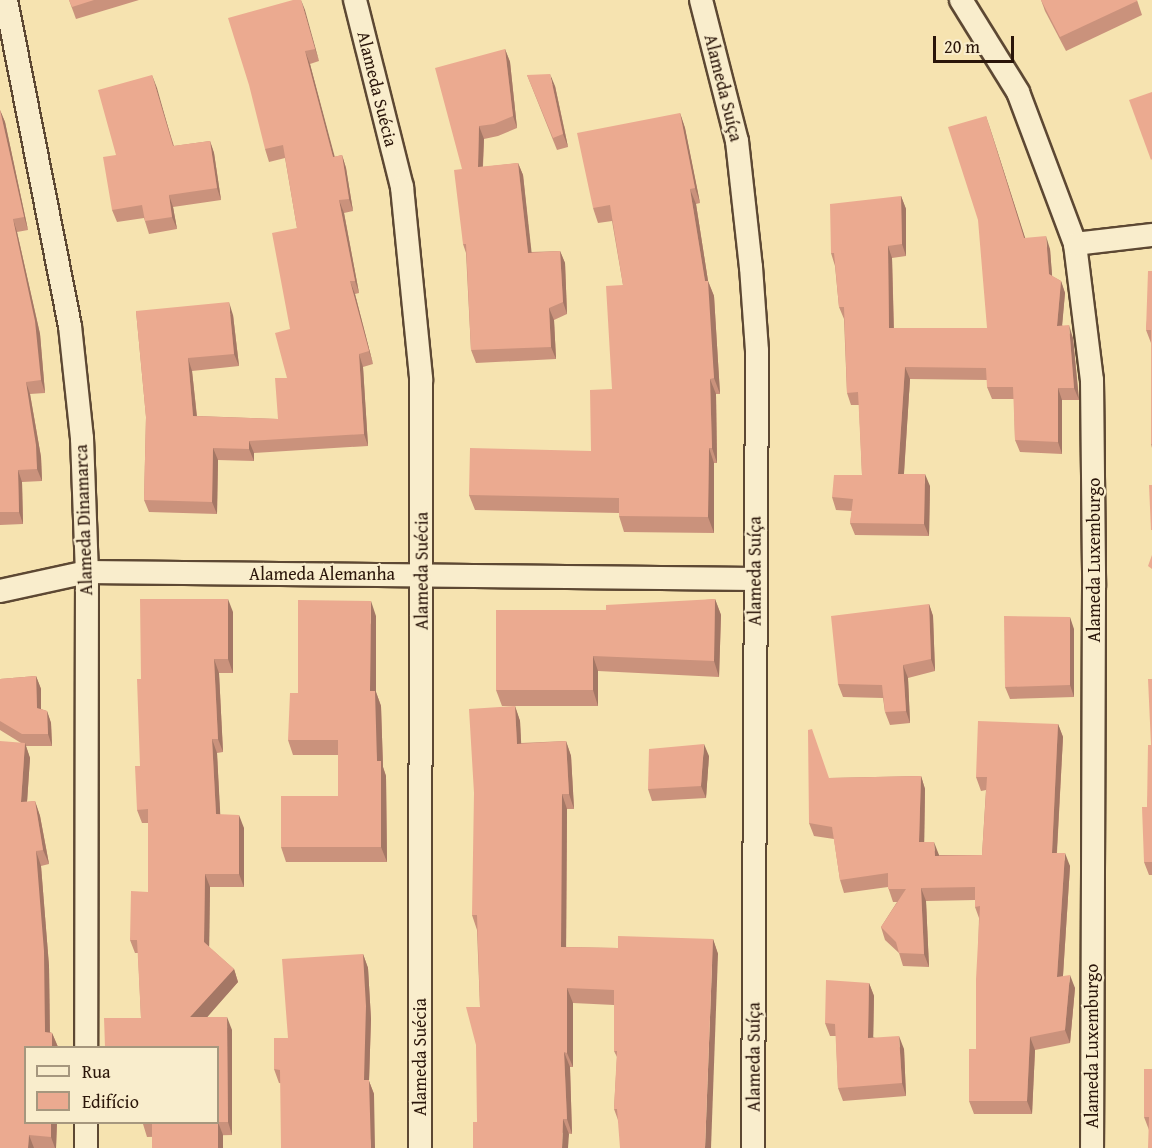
<!DOCTYPE html>
<html>
<head>
<meta charset="utf-8">
<style>
	body { margin:0 }
	#map { position:relative; width:1152px; height:1148px; overflow:hidden; background:#f6e3b0; font-family:"Gentium Book Plus",serif }
	div>[style] { position:absolute }
	[style*='--x'] { left:calc(var(--x)*1px); top:calc(var(--y)*1px); width:calc(var(--w)*1px); rotate:calc(var(--a)*1deg) }
	.roads { filter:drop-shadow(2px 0 #5d4833) drop-shadow(-2px 0 #5d4833) drop-shadow(0 2px #5d4833) drop-shadow(0 -2px #5d4833) }
	.minor>* { height:22px; margin:-11px; padding:0 11px; transform-origin:11px; border-radius:11px; background:#f9edcc }
	.wall>* { inset:0; background:#ca927c }
	.shaded-wall>* { inset:0; background:#a47765 }
	.building>* { inset:0; background:#ebaa90 }
	span { translate:-50% -50%; white-space:nowrap; text-align:center; line-height:1.15; -webkit-text-stroke:4.5px #f9edcc; paint-order:stroke }
	.street-label { font-size:18px; color:#2a1509 }
	.legend { position:absolute; left:24px; top:1046px; width:195px; height:78px; box-sizing:border-box; background:#f9edcc; border:2px solid #a6977e; margin:0; padding:8px 10px; list-style:none; font-size:18px; color:#2a1509 }
	.legend li { display:flex; align-items:center; gap:12px; height:30px }
	.legend b { width:30px; border:2px solid #a6977e }
	.scale { position:absolute; left:933px; top:36px; width:81px; height:27px; box-sizing:border-box; border:3px solid #2a1509; border-top:0; padding-left:8px; font-size:18px; line-height:21px; white-space:nowrap; color:#2a1509; -webkit-text-stroke:4px #f9edcc; paint-order:stroke }
</style>
</head>
<body>
<div id="map">
	<div class="roads">
		<div class="minor">
			<i style="--x:6;--y:0;--w:332;--a:78.9"></i>
			<i style="--x:70;--y:326;--w:113;--a:83.9"></i>
			<i style="--x:82;--y:438;--w:134;--a:87.9"></i>
			<i style="--x:87;--y:572;--w:476;--a:90.1"></i>
			<i style="--x:355;--y:0;--w:193;--a:75.9"></i>
			<i style="--x:402;--y:187;--w:193;--a:84.3"></i>
			<i style="--x:421;--y:379;--w:769;--a:90.07"></i>
			<i style="--x:701;--y:0;--w:146;--a:75.7"></i>
			<i style="--x:737;--y:141;--w:127;--a:83.7"></i>
			<i style="--x:751;--y:267;--w:84;--a:85.9"></i>
			<i style="--x:757;--y:351;--w:797;--a:90.29"></i>
			<i style="--x:961;--y:0;--w:108;--a:58.2"></i>
			<i style="--x:1018;--y:92;--w:162;--a:69.4"></i>
			<i style="--x:1075;--y:244;--w:137;--a:82.9"></i>
			<i style="--x:1092;--y:380;--w:207;--a:89.4"></i>
			<i style="--x:1094;--y:587;--w:561;--a:90.2"></i>
			<i style="--x:1075;--y:244;--w:78;--a:-6.7"></i>
			<i style="--x:0;--y:591;--w:89;--a:-12.3"></i>
			<i style="--x:87;--y:572;--w:668;--a:0.6"></i>
			<i style="--x:86;--y:1148;--w:26;--a:-90"></i>
		</div>
	</div>
	<div class="wall">
		<i style="clip-path:polygon(69px 0,139px 0,76px 19px)"></i>
		<i style="clip-path:polygon(301px 0,319px 61px,310px 64px,334px 157px,342px 155px,346px 168px,353px 211px,344px 213px,359px 293px,355px 294px,373px 364px,363px 367px,368px 446px,254px 453px,254px 461px,218px 460px,217px 514px,149px 512px,144px 500px,146px 417px,136px 311px,233px 315px,239px 366px,192px 371px,197px 416px,278px 419px,287px 378px,297px 228px,285px 158px,269px 162px,265px 149px)"></i>
		<i style="clip-path:polygon(1041px 0,1137px 0,1142px 15px,1066px 51px,1045px 11px)"></i>
		<i style="clip-path:polygon(505px 49px,510px 62px,517px 128px,498px 136px,484px 139px,483px 167px,518px 163px,523px 175px,531px 252px,560px 251px,565px 263px,567px 314px,554px 320px,556px 359px,476px 363px,471px 350px,466px 253px,463px 244px,462px 169px)"></i>
		<i style="clip-path:polygon(152px 75px,174px 146px,210px 141px,214px 153px,221px 200px,173px 207px,177px 229px,149px 234px,144px 218px,117px 222px,112px 210px,116px 155px)"></i>
		<i style="clip-path:polygon(527px 75px,555px 86px,568px 147px,557px 150px)"></i>
		<i style="clip-path:polygon(0 110px,5px 122px,28px 230px,17px 232px,40px 334px,45px 393px,30px 394px,41px 457px,42px 481px,22px 482px,23px 524px,0 525px)"></i>
		<i style="clip-path:polygon(680px 113px,685px 128px,700px 203px,696px 204px,708px 281px,714px 296px,720px 394px,716px 394px,717px 463px,714px 463px,714px 533px,624px 532px,619px 516px,619px 513px,475px 510px,469px 495px,591px 451px,612px 389px,623px 285px,612px 221px,598px 223px,593px 208px)"></i>
		<i style="clip-path:polygon(986px 116px,1025px 238px,1050px 249px,1052px 276px,1061px 281px,1065px 293px,1062px 325px,1073px 338px,1079px 400px,1062px 400px,1062px 454px,1020px 452px,1015px 440px,1014px 399px,992px 399px,987px 387px,987px 380px,910px 379px,904px 474px,930px 486px,929px 536px,855px 535px,850px 523px,852px 511px,836px 510px,832px 497px,862px 475px,859px 405px,851px 405px,847px 393px,844px 319px,839px 307px,835px 266px,831px 253px,901px 196px,906px 209px,906px 256px,892px 258px,894px 328px,987px 328px)"></i>
		<i style="clip-path:polygon(1152px 271px,1152px 448px,1151px 444px,1151px 343px,1146px 330px)"></i>
		<i style="clip-path:polygon(715px 599px,721px 615px,719px 677px,598px 671px,598px 706px,502px 706px,496px 690px,606px 610px)"></i>
		<i style="clip-path:polygon(929px 604px,933px 616px,935px 671px,908px 678px,910px 723px,890px 725px,885px 712px,883px 698px,843px 697px,838px 684px)"></i>
		<i style="clip-path:polygon(233px 612px,233px 673px,219px 673px,223px 752px,217px 753px,220px 815px,244px 828px,244px 887px,210px 887px,209px 947px,234px 969px,238px 982px,207px 1017px,232px 1030px,232px 1135px,147px 1137px,143px 1124px,218px 1047px,105px 1047px,141px 1018px,138px 953px,135px 953px,130px 940px,148px 892px,148px 823px,142px 823px,137px 810px,140px 766px,141px 679px)"></i>
		<i style="clip-path:polygon(376px 616px,376px 692px,381px 706px,383px 767px,386px 776px,387px 862px,286px 862px,281px 847px,338px 796px,338px 755px,293px 755px,288px 740px)"></i>
		<i style="clip-path:polygon(1074px 629px,1074px 697px,1010px 699px,1005px 687px)"></i>
		<i style="clip-path:polygon(36px 676px,41px 689px,41px 709px,47px 711px,51px 723px,52px 746px,26px 746px,30px 758px,27px 802px,35px 801px,40px 816px,49px 864px,41px 866px,49px 966px,50px 1032px,52px 1033px,58px 1047px,26px 1047px,57px 1122px,56px 1148px,0 1148px,21px 743px,0 730px,0 679px)"></i>
		<i style="clip-path:polygon(1152px 679px,1152px 875px,1149px 875px,1144px 862px,1151px 745px)"></i>
		<i style="clip-path:polygon(515px 706px,520px 721px,521px 743px,566px 741px,571px 756px,574px 809px,567px 809px,566px 947px,618px 948px,713px 939px,718px 954px,618px 1120px,614px 1109px,617px 1057px,614px 1051px,614px 1005px,573px 1003px,573px 1067px,570px 1067px,572px 1134px,477px 1122px,480px 1007px,477px 930px,472px 915px)"></i>
		<i style="clip-path:polygon(1058px 724px,1063px 737px,1057px 853px,1070px 866px,1063px 976px,1075px 988px,1070px 1043px,1035px 1050px,1032px 1114px,974px 1114px,969px 1101px,976px 1049px,979px 918px,975px 907px,975px 900px,926px 901px,929px 967px,903px 966px,899px 953px,885px 940px,881px 927px,897px 902px,893px 902px,888px 887px,844px 893px,840px 880px,834px 839px,814px 836px,809px 823px,829px 778px,921px 776px,925px 789px,924px 842px,939px 855px,982px 855px,986px 790px,981px 791px,976px 777px)"></i>
		<i style="clip-path:polygon(709px 756px,706px 798px,652px 801px,648px 789px)"></i>
		<i style="clip-path:polygon(363px 954px,368px 968px,371px 1019px,369px 1081px,374px 1094px,279px 1083px,274px 1069px,288px 1038px)"></i>
		<i style="clip-path:polygon(869px 983px,874px 996px,873px 1037px,904px 1049px,906px 1096px,843px 1101px,838px 1088px,836px 1036px,830px 1036px,825px 1023px)"></i>
		<i style="clip-path:polygon(1152px 1069px,1149px 1130px,1144px 1117px)"></i>
	</div>
	<div class="shaded-wall">
		<i style="clip-path:polygon(301px 0,305px 10px,319px 61px,315px 49px)"></i>
		<i style="clip-path:polygon(505px 49px,510px 62px,517px 128px,513px 116px)"></i>
		<i style="clip-path:polygon(305px 51px,310px 64px,338px 169px,333px 157px)"></i>
		<i style="clip-path:polygon(550px 74px,555px 86px,568px 147px,563px 134px)"></i>
		<i style="clip-path:polygon(152px 75px,157px 88px,177px 159px,173px 146px)"></i>
		<i style="clip-path:polygon(0 110px,5px 122px,28px 230px,24px 217px)"></i>
		<i style="clip-path:polygon(680px 113px,685px 128px,700px 203px,695px 188px)"></i>
		<i style="clip-path:polygon(986px 116px,990px 128px,1029px 250px,1024px 238px)"></i>
		<i style="clip-path:polygon(479px 126px,484px 139px,482px 180px,478px 167px)"></i>
		<i style="clip-path:polygon(210px 141px,214px 153px,221px 200px,217px 188px)"></i>
		<i style="clip-path:polygon(342px 155px,346px 168px,353px 211px,349px 199px)"></i>
		<i style="clip-path:polygon(518px 163px,523px 175px,533px 265px,528px 253px)"></i>
		<i style="clip-path:polygon(690px 189px,696px 204px,709px 287px,708px 281px,714px 296px,720px 394px,714px 378px,705px 281px)"></i>
		<i style="clip-path:polygon(169px 195px,173px 207px,177px 229px,172px 217px)"></i>
		<i style="clip-path:polygon(901px 196px,906px 209px,906px 256px,902px 244px)"></i>
		<i style="clip-path:polygon(339px 200px,344px 213px,359px 293px,355px 281px)"></i>
		<i style="clip-path:polygon(13px 219px,17px 232px,40px 334px,45px 393px,41px 380px)"></i>
		<i style="clip-path:polygon(1046px 236px,1050px 249px,1053px 287px,1049px 274px)"></i>
		<i style="clip-path:polygon(888px 246px,892px 258px,894px 341px,889px 328px)"></i>
		<i style="clip-path:polygon(560px 251px,565px 263px,567px 314px,563px 302px)"></i>
		<i style="clip-path:polygon(350px 281px,355px 294px,373px 364px,369px 351px)"></i>
		<i style="clip-path:polygon(1061px 281px,1065px 293px,1061px 338px,1057px 326px)"></i>
		<i style="clip-path:polygon(229px 302px,233px 315px,239px 366px,234px 354px)"></i>
		<i style="clip-path:polygon(549px 308px,554px 320px,556px 359px,551px 347px)"></i>
		<i style="clip-path:polygon(1069px 325px,1073px 338px,1079px 400px,1074px 388px)"></i>
		<i style="clip-path:polygon(359px 354px,363px 367px,368px 446px,364px 434px)"></i>
		<i style="clip-path:polygon(188px 358px,192px 371px,198px 428px,193px 416px)"></i>
		<i style="clip-path:polygon(905px 367px,910px 379px,903px 487px,898px 474px)"></i>
		<i style="clip-path:polygon(710px 379px,716px 394px,717px 463px,712px 448px)"></i>
		<i style="clip-path:polygon(26px 382px,30px 394px,41px 457px,42px 481px,37px 469px)"></i>
		<i style="clip-path:polygon(1058px 388px,1062px 400px,1062px 454px,1058px 442px)"></i>
		<i style="clip-path:polygon(249px 441px,254px 453px,254px 461px,249px 449px)"></i>
		<i style="clip-path:polygon(213px 448px,218px 460px,217px 514px,212px 502px)"></i>
		<i style="clip-path:polygon(709px 448px,714px 463px,714px 533px,708px 517px)"></i>
		<i style="clip-path:polygon(18px 470px,22px 482px,23px 524px,19px 512px)"></i>
		<i style="clip-path:polygon(925px 474px,930px 486px,929px 536px,924px 524px)"></i>
		<i style="clip-path:polygon(228px 599px,233px 612px,233px 673px,228px 659px)"></i>
		<i style="clip-path:polygon(715px 599px,721px 615px,719px 677px,714px 661px)"></i>
		<i style="clip-path:polygon(371px 601px,376px 616px,376px 692px,381px 706px,383px 767px,386px 776px,387px 862px,381px 847px,377px 761px,370px 691px)"></i>
		<i style="clip-path:polygon(929px 604px,933px 616px,935px 671px,931px 659px)"></i>
		<i style="clip-path:polygon(1070px 617px,1074px 629px,1074px 697px,1070px 685px)"></i>
		<i style="clip-path:polygon(593px 656px,598px 671px,598px 706px,593px 690px)"></i>
		<i style="clip-path:polygon(214px 659px,219px 673px,223px 752px,218px 739px)"></i>
		<i style="clip-path:polygon(903px 665px,908px 678px,910px 723px,906px 711px)"></i>
		<i style="clip-path:polygon(36px 676px,41px 689px,41px 720px,37px 708px)"></i>
		<i style="clip-path:polygon(515px 706px,520px 721px,522px 759px,517px 744px)"></i>
		<i style="clip-path:polygon(47px 711px,51px 723px,52px 746px,48px 734px)"></i>
		<i style="clip-path:polygon(1058px 724px,1063px 737px,1056px 866px,1052px 853px)"></i>
		<i style="clip-path:polygon(212px 739px,217px 753px,221px 828px,216px 814px)"></i>
		<i style="clip-path:polygon(566px 741px,571px 756px,574px 809px,569px 794px)"></i>
		<i style="clip-path:polygon(25px 743px,30px 758px,26px 817px,21px 802px)"></i>
		<i style="clip-path:polygon(704px 744px,709px 756px,706px 798px,701px 786px)"></i>
		<i style="clip-path:polygon(921px 776px,925px 789px,924px 856px,919px 842px)"></i>
		<i style="clip-path:polygon(562px 794px,567px 809px,566px 962px,561px 947px)"></i>
		<i style="clip-path:polygon(35px 801px,40px 816px,49px 864px,43px 850px)"></i>
		<i style="clip-path:polygon(239px 815px,244px 828px,244px 887px,239px 874px)"></i>
		<i style="clip-path:polygon(934px 842px,939px 855px,939px 869px,935px 856px)"></i>
		<i style="clip-path:polygon(36px 851px,41px 866px,49px 966px,50px 1047px,45px 1032px)"></i>
		<i style="clip-path:polygon(1065px 853px,1070px 866px,1062px 990px,1057px 977px)"></i>
		<i style="clip-path:polygon(205px 874px,210px 887px,209px 956px,204px 942px)"></i>
		<i style="clip-path:polygon(921px 888px,926px 901px,929px 967px,924px 954px)"></i>
		<i style="clip-path:polygon(713px 939px,718px 954px,711px 1148px,705px 1148px)"></i>
		<i style="clip-path:polygon(363px 954px,368px 968px,371px 1019px,369px 1081px,374px 1094px,375px 1148px,371px 1148px,364px 1080px)"></i>
		<i style="clip-path:polygon(234px 969px,238px 982px,195px 1031px,190px 1017px)"></i>
		<i style="clip-path:polygon(1070px 975px,1075px 988px,1070px 1043px,1065px 1030px)"></i>
		<i style="clip-path:polygon(869px 983px,874px 996px,873px 1050px,868px 1038px)"></i>
		<i style="clip-path:polygon(567px 988px,573px 1003px,573px 1067px,567px 1053px)"></i>
		<i style="clip-path:polygon(227px 1017px,232px 1030px,232px 1135px,228px 1122px)"></i>
		<i style="clip-path:polygon(52px 1033px,58px 1047px,52px 1047px)"></i>
		<i style="clip-path:polygon(899px 1036px,904px 1049px,906px 1096px,902px 1083px)"></i>
		<i style="clip-path:polygon(1030px 1037px,1035px 1050px,1032px 1114px,1027px 1101px)"></i>
		<i style="clip-path:polygon(564px 1052px,570px 1067px,572px 1134px,567px 1119px)"></i>
		<i style="clip-path:polygon(563px 1119px,569px 1134px,568px 1148px,562px 1148px)"></i>
		<i style="clip-path:polygon(51px 1122px,57px 1122px,56px 1148px,55px 1148px,51px 1137px)"></i>
		<i style="clip-path:polygon(218px 1122px,223px 1135px,223px 1148px,218px 1148px)"></i>
		<i style="clip-path:polygon(29px 1135px,34px 1148px,28px 1148px)"></i>
	</div>
	<div class="building">
		<i style="clip-path:polygon(69px 0,94px 0,72px 7px)"></i>
		<i style="clip-path:polygon(293px 0,301px 0,315px 49px,305px 51px,333px 157px,342px 155px,349px 199px,339px 200px,355px 281px,350px 281px,369px 351px,359px 354px,364px 434px,249px 441px,249px 449px,213px 448px,212px 502px,144px 500px,146px 417px,136px 311px,229px 302px,234px 354px,188px 358px,193px 416px,278px 419px,275px 378px,287px 378px,275px 333px,290px 329px,272px 233px,297px 228px,283px 145px,265px 149px,249px 85px,228px 18px)"></i>
		<i style="clip-path:polygon(1041px 0,1137px 0,1137px 1px,1060px 37px)"></i>
		<i style="clip-path:polygon(505px 49px,513px 116px,494px 124px,479px 126px,478px 167px,518px 163px,528px 253px,560px 251px,563px 302px,549px 308px,551px 347px,471px 350px,466px 244px,463px 244px,454px 170px,462px 169px,435px 68px)"></i>
		<i style="clip-path:polygon(550px 74px,563px 134px,553px 138px,527px 75px)"></i>
		<i style="clip-path:polygon(152px 75px,173px 146px,210px 141px,217px 188px,169px 195px,172px 217px,145px 221px,142px 205px,112px 210px,103px 157px,116px 155px,98px 90px)"></i>
		<i style="clip-path:polygon(1152px 92px,1152px 159px,1151px 160px,1129px 100px)"></i>
		<i style="clip-path:polygon(0 110px,24px 217px,13px 219px,35px 321px,41px 380px,26px 382px,36px 445px,37px 469px,18px 470px,19px 512px,0 512px)"></i>
		<i style="clip-path:polygon(680px 113px,695px 188px,690px 189px,705px 281px,708px 281px,714px 378px,710px 379px,712px 448px,709px 448px,708px 517px,619px 516px,619px 498px,469px 495px,470px 448px,591px 451px,590px 390px,612px 389px,606px 286px,623px 285px,610px 205px,593px 208px,577px 133px)"></i>
		<i style="clip-path:polygon(986px 116px,1024px 238px,1046px 236px,1049px 274px,1061px 281px,1057px 326px,1069px 325px,1074px 388px,1058px 388px,1058px 442px,1015px 440px,1013px 387px,987px 387px,986px 368px,905px 367px,898px 474px,925px 474px,924px 524px,850px 523px,853px 499px,832px 497px,834px 475px,862px 475px,858px 392px,847px 393px,844px 307px,839px 307px,834px 253px,831px 253px,830px 204px,901px 196px,902px 244px,888px 246px,889px 328px,987px 328px,978px 220px,948px 127px)"></i>
		<i style="clip-path:polygon(1148px 271px,1152px 271px,1152px 444px,1151px 444px,1151px 330px,1146px 330px)"></i>
		<i style="clip-path:polygon(1149px 485px,1152px 485px,1152px 530px,1151px 530px)"></i>
		<i style="clip-path:polygon(1152px 555px,1152px 569px,1148px 566px)"></i>
		<i style="clip-path:polygon(140px 599px,228px 599px,228px 659px,214px 659px,218px 739px,212px 739px,216px 814px,239px 815px,239px 874px,205px 874px,204px 942px,234px 969px,190px 1017px,227px 1017px,228px 1122px,218px 1122px,218px 1148px,152px 1148px,152px 1124px,143px 1124px,142px 1122px,218px 1122px,218px 1047px,105px 1047px,104px 1018px,141px 1018px,137px 940px,130px 940px,131px 891px,148px 892px,148px 809px,137px 810px,135px 766px,140px 766px,137px 679px,141px 679px)"></i>
		<i style="clip-path:polygon(715px 599px,714px 661px,593px 656px,593px 690px,496px 690px,496px 610px,606px 610px,606px 605px)"></i>
		<i style="clip-path:polygon(298px 600px,371px 601px,370px 691px,375px 691px,377px 761px,381px 761px,381px 847px,281px 847px,281px 796px,338px 796px,338px 740px,288px 740px,290px 693px,298px 693px)"></i>
		<i style="clip-path:polygon(929px 604px,931px 659px,903px 665px,906px 711px,885px 712px,882px 685px,838px 684px,831px 616px)"></i>
		<i style="clip-path:polygon(1004px 616px,1070px 617px,1070px 685px,1005px 687px)"></i>
		<i style="clip-path:polygon(36px 676px,37px 708px,47px 711px,48px 734px,22px 734px,0 721px,0 679px)"></i>
		<i style="clip-path:polygon(1148px 679px,1152px 679px,1152px 862px,1144px 862px,1142px 807px,1147px 807px,1148px 745px,1151px 745px)"></i>
		<i style="clip-path:polygon(515px 706px,517px 744px,566px 741px,569px 794px,562px 794px,561px 947px,618px 948px,618px 936px,713px 939px,705px 1148px,620px 1148px,617px 1109px,614px 1109px,617px 1051px,614px 1051px,614px 990px,567px 988px,567px 1053px,564px 1052px,567px 1119px,563px 1119px,562px 1148px,473px 1148px,473px 1122px,477px 1122px,476px 1045px,466px 1007px,480px 1007px,477px 915px,472px 915px,474px 793px,469px 709px)"></i>
		<i style="clip-path:polygon(978px 721px,1058px 724px,1052px 853px,1065px 853px,1057px 977px,1070px 975px,1065px 1030px,1030px 1037px,1027px 1101px,969px 1101px,969px 1049px,976px 1049px,976px 979px,980px 906px,975px 907px,975px 887px,921px 888px,924px 954px,899px 953px,896px 942px,881px 927px,906px 889px,888px 889px,888px 873px,840px 880px,832px 827px,809px 823px,808px 730px,812px 729px,829px 778px,921px 776px,919px 842px,934px 842px,935px 856px,982px 855px,987px 777px,976px 777px)"></i>
		<i style="clip-path:polygon(0 741px,25px 743px,21px 802px,35px 801px,43px 850px,36px 851px,44px 951px,45px 1032px,52px 1033px,52px 1047px,26px 1047px,26px 1122px,51px 1122px,51px 1137px,29px 1135px,28px 1148px,0 1148px)"></i>
		<i style="clip-path:polygon(704px 744px,701px 786px,648px 789px,649px 749px)"></i>
		<i style="clip-path:polygon(363px 954px,366px 1006px,364px 1080px,369px 1080px,371px 1148px,281px 1148px,280px 1070px,274px 1069px,274px 1038px,288px 1038px,282px 959px)"></i>
		<i style="clip-path:polygon(826px 980px,869px 983px,868px 1038px,899px 1036px,902px 1083px,838px 1088px,835px 1024px,825px 1023px)"></i>
		<i style="clip-path:polygon(1144px 1069px,1152px 1069px,1152px 1148px,1148px 1148px,1149px 1117px,1144px 1117px)"></i>
	</div>
	<div class="street-label">
		<span style="left:723px;top:88px;rotate:76deg">Alameda Suíça</span>
		<span style="left:377px;top:89px;rotate:76deg">Alameda Suécia</span>
		<span style="left:84px;top:520px;rotate:-92deg">Alameda Dinamarca</span>
		<span style="left:1094px;top:560px;rotate:-90deg">Alameda Luxemburgo</span>
		<span style="left:422px;top:571px;rotate:-90deg">Alameda Suécia</span>
		<span style="left:755px;top:571px;rotate:-90deg">Alameda Suíça</span>
		<span style="left:322px;top:574px">Alameda Alemanha</span>
		<span style="left:1092px;top:1046px;rotate:-90deg">Alameda Luxemburgo</span>
		<span style="left:420px;top:1057px;rotate:-90deg">Alameda Suécia</span>
		<span style="left:754px;top:1057px;rotate:-90deg">Alameda Suíça</span>
	</div>
	<ul class="legend">
	<li><b style="height:8px;background:#f9edcc"></b>Rua</li>
	<li><b style="height:16px;background:#ebaa90"></b>Edifício</li>
	</ul>
	<div class="scale">20 m</div>
</div>
</body>
</html>
